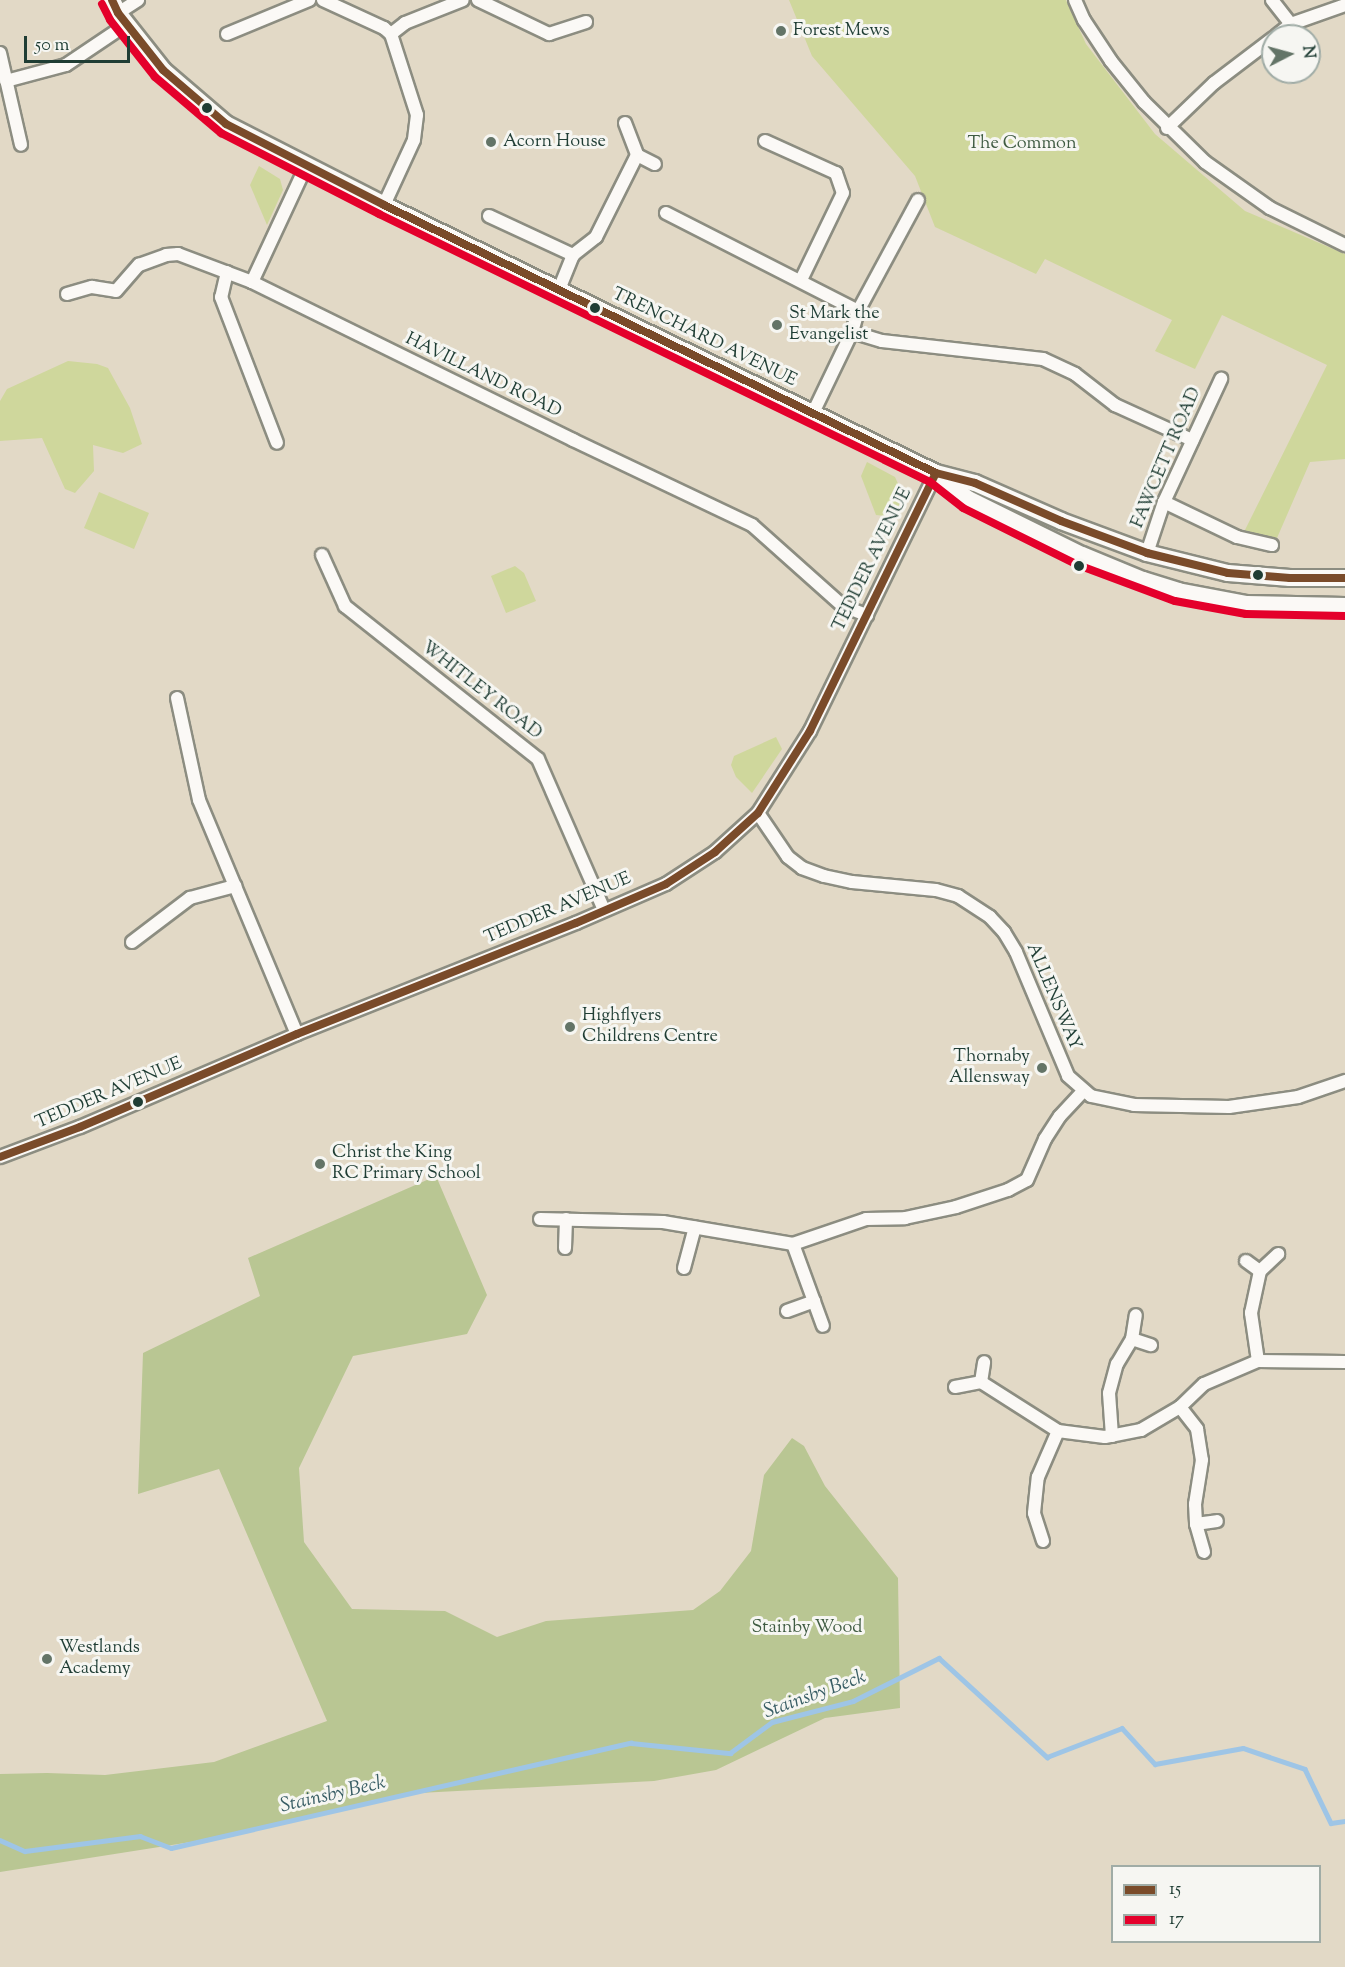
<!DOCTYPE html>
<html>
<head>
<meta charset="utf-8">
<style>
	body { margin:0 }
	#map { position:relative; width:1345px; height:1967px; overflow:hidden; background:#e2d9c6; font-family:"Sorts Mill Goudy",serif }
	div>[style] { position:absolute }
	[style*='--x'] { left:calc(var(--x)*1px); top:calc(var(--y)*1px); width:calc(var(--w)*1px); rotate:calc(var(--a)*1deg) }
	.green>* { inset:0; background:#cfd79c }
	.forest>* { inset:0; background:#b9c693 }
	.stream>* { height:4.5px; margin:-2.25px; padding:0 2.25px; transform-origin:2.25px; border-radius:2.25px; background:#9ec5e6 }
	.roads { filter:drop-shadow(2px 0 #8c8d81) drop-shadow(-2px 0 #8c8d81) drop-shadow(0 2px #8c8d81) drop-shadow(0 -2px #8c8d81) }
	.minor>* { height:12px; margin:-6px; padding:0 6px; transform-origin:6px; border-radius:6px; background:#fbf9f6 }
	.tertiary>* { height:16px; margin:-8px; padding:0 8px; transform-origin:8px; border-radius:8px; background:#fbf9f6 }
	.bus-1>* { height:8px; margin:-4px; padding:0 4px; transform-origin:4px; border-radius:4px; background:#7a4b2a }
	.bus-2>* { height:8px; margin:-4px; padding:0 4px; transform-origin:4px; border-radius:4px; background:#e4002b }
	.dots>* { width:16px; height:16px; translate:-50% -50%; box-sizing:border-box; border:3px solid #f6f6f2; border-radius:50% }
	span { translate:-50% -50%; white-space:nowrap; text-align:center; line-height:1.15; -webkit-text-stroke:6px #f6f6f2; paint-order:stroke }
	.poi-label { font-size:18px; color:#1f3d34 }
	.left { translate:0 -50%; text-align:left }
	.right { translate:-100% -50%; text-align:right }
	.park-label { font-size:18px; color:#3f5b42 }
	.street-label { font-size:18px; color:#1f3d34 }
	.water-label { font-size:20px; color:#385d64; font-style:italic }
	.legend { position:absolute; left:1111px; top:1865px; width:210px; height:78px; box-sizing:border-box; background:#f6f6f2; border:2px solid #a0aca6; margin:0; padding:8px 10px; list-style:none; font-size:18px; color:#1f3d34 }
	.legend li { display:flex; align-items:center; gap:12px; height:30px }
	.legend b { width:30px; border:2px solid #a0aca6 }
	.north { position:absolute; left:1261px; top:24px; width:60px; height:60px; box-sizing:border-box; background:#f6f6f2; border:2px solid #a0aca6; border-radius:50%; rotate:84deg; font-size:16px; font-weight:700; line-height:24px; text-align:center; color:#1f3d34 }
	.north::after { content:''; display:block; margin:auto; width:21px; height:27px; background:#637467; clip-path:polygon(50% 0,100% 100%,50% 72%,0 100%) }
	.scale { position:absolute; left:24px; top:36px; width:106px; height:27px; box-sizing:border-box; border:3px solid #1f3d34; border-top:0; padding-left:8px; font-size:18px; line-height:21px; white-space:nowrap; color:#1f3d34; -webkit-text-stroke:4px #f6f6f2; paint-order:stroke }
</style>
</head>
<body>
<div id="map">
	<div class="green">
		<i style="clip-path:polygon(789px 0,1066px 0,1086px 44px,1155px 134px,1245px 211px,1345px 254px,1345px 459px,1310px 462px,1277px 538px,1244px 532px,1327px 365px,1222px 315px,1195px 369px,1155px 351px,1172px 320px,1045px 259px,1036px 274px,935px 227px,915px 176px,812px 56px)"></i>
		<i style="clip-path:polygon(259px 166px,280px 179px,283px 190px,267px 225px,250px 185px)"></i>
		<i style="clip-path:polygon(68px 361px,97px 364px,108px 368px,130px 408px,142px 444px,123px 453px,93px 445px,94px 471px,75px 493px,65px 489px,42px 438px,0 441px,0 401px,7px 389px)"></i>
		<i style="clip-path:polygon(867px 462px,895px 477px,900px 488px,900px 503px,895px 517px,876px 515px,861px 476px)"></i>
		<i style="clip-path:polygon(99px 492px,149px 513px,134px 549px,84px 528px)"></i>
		<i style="clip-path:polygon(515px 566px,524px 573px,536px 601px,506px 613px,491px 576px)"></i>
		<i style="clip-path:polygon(776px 737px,782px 749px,752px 793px,736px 777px,731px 765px,734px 756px)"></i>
	</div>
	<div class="forest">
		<i style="clip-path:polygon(436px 1176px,487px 1295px,467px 1334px,353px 1356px,299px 1468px,304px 1542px,352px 1609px,445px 1611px,497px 1637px,546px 1621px,693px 1610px,720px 1591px,751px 1551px,764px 1475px,792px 1438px,804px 1446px,825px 1486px,898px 1578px,900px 1708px,825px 1718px,716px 1770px,654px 1781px,419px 1793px,191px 1842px,0 1872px,0 1774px,47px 1773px,105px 1775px,214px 1762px,327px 1721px,219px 1469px,138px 1494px,143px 1353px,260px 1296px,248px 1258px)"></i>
	</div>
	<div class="stream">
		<i style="--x:0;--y:1840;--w:27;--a:24"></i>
		<i style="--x:25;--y:1851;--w:116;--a:-7.4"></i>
		<i style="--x:140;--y:1836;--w:33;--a:21"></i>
		<i style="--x:171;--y:1848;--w:472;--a:-12.9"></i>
		<i style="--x:631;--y:1743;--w:100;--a:5.8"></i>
		<i style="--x:730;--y:1753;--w:52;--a:-36.4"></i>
		<i style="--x:772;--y:1722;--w:84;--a:-14.5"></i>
		<i style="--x:853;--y:1701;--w:96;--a:-26.6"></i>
		<i style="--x:939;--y:1658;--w:147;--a:42.5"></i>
		<i style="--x:1047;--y:1757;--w:80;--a:-21.1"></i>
		<i style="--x:1122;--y:1728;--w:49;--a:47.5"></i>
		<i style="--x:1155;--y:1764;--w:89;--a:-10.3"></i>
		<i style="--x:1243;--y:1748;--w:65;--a:18.7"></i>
		<i style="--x:1305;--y:1769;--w:60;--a:64.3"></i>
		<i style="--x:1331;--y:1823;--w:14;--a:-8"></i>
	</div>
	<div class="roads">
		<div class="minor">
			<i style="--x:323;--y:0;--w:67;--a:24.7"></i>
			<i style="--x:384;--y:28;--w:9;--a:41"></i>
			<i style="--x:391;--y:34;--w:85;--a:72.2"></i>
			<i style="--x:417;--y:115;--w:25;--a:97"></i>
			<i style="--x:414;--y:140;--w:72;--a:114.8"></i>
			<i style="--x:478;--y:0;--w:79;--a:25.6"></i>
			<i style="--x:549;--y:34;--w:39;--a:-18"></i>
			<i style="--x:1075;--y:0;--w:22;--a:66"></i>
			<i style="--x:1084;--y:20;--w:49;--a:56.6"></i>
			<i style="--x:1111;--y:61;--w:53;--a:51.2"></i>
			<i style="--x:1144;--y:102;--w:86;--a:44.5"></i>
			<i style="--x:1205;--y:162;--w:80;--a:35.3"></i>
			<i style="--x:1270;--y:208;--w:84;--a:26.3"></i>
			<i style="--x:1272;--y:0;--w:31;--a:52"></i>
			<i style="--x:118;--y:13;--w:24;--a:-33"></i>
			<i style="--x:227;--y:34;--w:89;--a:-22.5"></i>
			<i style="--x:391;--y:34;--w:18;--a:-38"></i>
			<i style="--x:405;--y:23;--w:62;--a:-21.6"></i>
			<i style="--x:1276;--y:36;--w:19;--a:-39"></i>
			<i style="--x:1291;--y:24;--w:57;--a:-19.4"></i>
			<i style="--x:0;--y:53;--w:94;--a:77.1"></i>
			<i style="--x:6;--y:81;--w:62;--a:-14.9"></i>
			<i style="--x:66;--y:65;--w:73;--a:-33.9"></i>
			<i style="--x:625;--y:123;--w:34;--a:69"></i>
			<i style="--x:637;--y:155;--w:20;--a:27"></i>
			<i style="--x:1167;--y:128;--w:65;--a:-43.8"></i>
			<i style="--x:1214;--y:83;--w:74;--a:-37.3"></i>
			<i style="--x:765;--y:141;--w:78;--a:24.3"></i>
			<i style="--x:836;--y:173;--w:21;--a:71"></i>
			<i style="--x:843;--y:193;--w:97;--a:115.8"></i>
			<i style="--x:666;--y:213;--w:216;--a:27"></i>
			<i style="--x:489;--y:216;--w:93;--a:24.9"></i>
			<i style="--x:573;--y:255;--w:37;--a:112"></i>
			<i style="--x:573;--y:255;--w:29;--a:-38"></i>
			<i style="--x:596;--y:237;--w:92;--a:-63.4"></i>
			<i style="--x:227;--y:272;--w:26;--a:103"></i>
			<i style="--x:221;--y:297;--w:156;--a:69"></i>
			<i style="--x:252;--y:282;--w:128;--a:-65"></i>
			<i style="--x:67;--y:294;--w:26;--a:-16"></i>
			<i style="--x:92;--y:287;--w:24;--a:9"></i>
			<i style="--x:116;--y:291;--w:35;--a:-49"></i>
			<i style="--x:139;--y:265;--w:29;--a:-20"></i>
			<i style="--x:166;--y:255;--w:12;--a:-5"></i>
			<i style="--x:178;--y:254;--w:79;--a:20.7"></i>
			<i style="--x:252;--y:282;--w:358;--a:26.2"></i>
			<i style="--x:573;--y:440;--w:198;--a:25.4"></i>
			<i style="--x:752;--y:525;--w:122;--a:41.7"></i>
			<i style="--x:843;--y:606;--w:26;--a:21"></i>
			<i style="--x:852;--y:332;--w:31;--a:17"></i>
			<i style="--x:882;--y:341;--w:162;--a:6.4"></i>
			<i style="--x:1043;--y:359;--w:35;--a:25"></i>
			<i style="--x:1075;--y:374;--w:51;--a:37.8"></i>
			<i style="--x:1115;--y:405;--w:85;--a:24.4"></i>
			<i style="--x:813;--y:413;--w:90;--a:-64.3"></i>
			<i style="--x:852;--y:332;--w:22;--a:-74"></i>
			<i style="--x:858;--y:311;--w:126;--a:-61.6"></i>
			<i style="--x:1164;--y:502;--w:81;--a:25.6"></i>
			<i style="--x:1237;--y:537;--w:36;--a:13"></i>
			<i style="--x:1147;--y:553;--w:54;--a:-71.6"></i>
			<i style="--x:1164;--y:502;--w:136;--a:-65.1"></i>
			<i style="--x:322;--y:555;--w:56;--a:65.7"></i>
			<i style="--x:345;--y:606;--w:246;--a:38.4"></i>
			<i style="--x:538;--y:759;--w:165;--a:66.4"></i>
			<i style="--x:177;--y:698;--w:104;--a:77.8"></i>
			<i style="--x:199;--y:800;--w:93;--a:67.3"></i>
			<i style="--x:758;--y:813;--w:53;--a:55.7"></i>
			<i style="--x:788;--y:857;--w:18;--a:38"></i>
			<i style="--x:802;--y:868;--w:23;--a:20"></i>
			<i style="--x:824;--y:876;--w:29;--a:12"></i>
			<i style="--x:852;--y:882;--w:84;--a:5.4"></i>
			<i style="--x:936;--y:890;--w:23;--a:15"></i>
			<i style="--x:958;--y:896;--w:38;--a:33"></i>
			<i style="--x:990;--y:917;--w:21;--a:47"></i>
			<i style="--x:1004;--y:932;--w:23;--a:59"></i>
			<i style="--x:1016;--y:952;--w:134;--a:67.2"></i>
			<i style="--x:1068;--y:1076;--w:30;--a:41"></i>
			<i style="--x:1091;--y:1096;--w:44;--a:11.8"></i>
			<i style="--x:1134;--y:1105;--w:95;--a:1.2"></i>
			<i style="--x:1229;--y:1107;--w:70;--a:-8.2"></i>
			<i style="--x:1298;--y:1097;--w:50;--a:-18.8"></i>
			<i style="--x:132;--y:942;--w:73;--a:-37.2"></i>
			<i style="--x:190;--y:898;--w:47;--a:-14.9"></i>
			<i style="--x:235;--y:886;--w:160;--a:67.3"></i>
			<i style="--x:0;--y:1157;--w:85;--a:-20.6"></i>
			<i style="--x:80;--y:1127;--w:236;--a:-23.2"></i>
			<i style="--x:297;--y:1034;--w:300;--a:-21.7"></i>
			<i style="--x:576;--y:923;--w:98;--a:-23.4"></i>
			<i style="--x:666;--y:884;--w:59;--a:-33.1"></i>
			<i style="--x:715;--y:852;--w:58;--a:-42.2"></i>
			<i style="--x:758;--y:813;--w:97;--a:-57.6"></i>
			<i style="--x:810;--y:731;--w:287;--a:-64"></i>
			<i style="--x:540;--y:1219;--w:123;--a:1.4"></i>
			<i style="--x:663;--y:1222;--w:132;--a:9.6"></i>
			<i style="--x:793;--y:1244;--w:77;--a:-18.9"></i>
			<i style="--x:866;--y:1219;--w:39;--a:-1"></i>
			<i style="--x:905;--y:1218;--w:52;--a:-12.2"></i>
			<i style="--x:956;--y:1207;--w:55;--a:-18.1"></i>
			<i style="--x:1008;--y:1190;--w:21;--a:-28"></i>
			<i style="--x:1027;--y:1180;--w:45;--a:-66.3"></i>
			<i style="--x:1045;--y:1139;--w:27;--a:-57"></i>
			<i style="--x:1060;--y:1116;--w:34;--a:-47"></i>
			<i style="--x:793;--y:1244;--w:87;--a:69.9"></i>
			<i style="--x:565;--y:1248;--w:29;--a:-88"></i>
			<i style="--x:1246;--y:1261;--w:17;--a:36"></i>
			<i style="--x:684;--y:1268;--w:42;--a:-75"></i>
			<i style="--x:787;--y:1311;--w:29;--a:-20"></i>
			<i style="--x:1132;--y:1339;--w:20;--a:18"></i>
			<i style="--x:1258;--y:1361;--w:49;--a:-98.3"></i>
			<i style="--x:1251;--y:1313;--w:43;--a:-77.9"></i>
			<i style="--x:1260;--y:1271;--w:25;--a:-43"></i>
			<i style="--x:981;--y:1382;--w:91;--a:32.5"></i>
			<i style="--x:1058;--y:1431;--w:47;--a:7.3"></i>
			<i style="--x:1105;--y:1437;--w:37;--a:-11"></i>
			<i style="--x:1141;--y:1430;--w:45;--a:-30.5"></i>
			<i style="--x:1180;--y:1407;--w:33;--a:-44"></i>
			<i style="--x:1204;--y:1384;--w:59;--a:-23.1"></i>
			<i style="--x:1258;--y:1361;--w:87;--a:0.7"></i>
			<i style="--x:955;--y:1387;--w:26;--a:-11"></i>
			<i style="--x:981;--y:1382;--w:20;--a:-81"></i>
			<i style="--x:1180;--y:1407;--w:28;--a:52"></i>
			<i style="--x:1197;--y:1429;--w:31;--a:81"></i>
			<i style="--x:1202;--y:1460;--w:45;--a:99"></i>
			<i style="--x:1195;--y:1504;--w:20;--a:87"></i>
			<i style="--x:1196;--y:1524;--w:29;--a:74"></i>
			<i style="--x:1112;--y:1436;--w:43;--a:-94"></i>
			<i style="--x:1109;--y:1393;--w:30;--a:-75"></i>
			<i style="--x:1117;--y:1364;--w:29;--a:-59"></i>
			<i style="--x:1132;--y:1339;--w:24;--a:-81"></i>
			<i style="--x:1196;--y:1524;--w:21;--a:-8"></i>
			<i style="--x:1043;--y:1541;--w:29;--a:-108"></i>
			<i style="--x:1034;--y:1513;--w:36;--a:-84"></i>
			<i style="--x:1038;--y:1477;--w:50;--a:-66.5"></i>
		</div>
		<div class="tertiary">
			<i style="--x:112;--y:0;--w:14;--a:65"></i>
			<i style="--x:118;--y:13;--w:73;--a:51.7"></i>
			<i style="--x:163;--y:70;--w:83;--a:40.6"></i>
			<i style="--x:226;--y:124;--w:178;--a:27.1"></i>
			<i style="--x:384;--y:205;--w:614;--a:25.9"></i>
			<i style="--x:936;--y:473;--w:40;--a:14.4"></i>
			<i style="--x:975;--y:483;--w:94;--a:23.8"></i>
			<i style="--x:1061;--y:521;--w:92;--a:20.4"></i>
			<i style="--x:1147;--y:553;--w:83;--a:13.9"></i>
			<i style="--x:1228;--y:573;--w:62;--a:4.6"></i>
			<i style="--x:1290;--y:578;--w:55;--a:0"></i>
			<i style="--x:939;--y:475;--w:38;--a:40"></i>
			<i style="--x:968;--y:499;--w:127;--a:26.2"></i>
			<i style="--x:1082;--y:555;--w:66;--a:22.3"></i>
			<i style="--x:1143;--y:580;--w:37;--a:17"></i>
			<i style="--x:1178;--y:591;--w:70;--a:10.7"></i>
			<i style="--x:1247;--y:604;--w:98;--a:1.2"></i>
		</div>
	</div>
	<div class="bus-1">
		<i style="--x:112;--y:0;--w:14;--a:65"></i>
		<i style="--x:118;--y:13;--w:73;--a:51.7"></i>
		<i style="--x:163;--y:70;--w:83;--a:40.6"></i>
		<i style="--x:226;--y:124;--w:178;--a:27.1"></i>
		<i style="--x:384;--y:205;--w:614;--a:25.9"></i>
		<i style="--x:936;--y:473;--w:40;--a:14.4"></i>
		<i style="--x:975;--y:483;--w:94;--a:23.8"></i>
		<i style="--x:1061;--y:521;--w:92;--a:20.4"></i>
		<i style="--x:1147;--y:553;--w:83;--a:13.9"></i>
		<i style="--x:1228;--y:573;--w:62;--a:4.6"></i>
		<i style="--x:1290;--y:578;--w:55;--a:0"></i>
		<i style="--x:0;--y:1157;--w:85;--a:-20.6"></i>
		<i style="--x:80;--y:1127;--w:236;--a:-23.2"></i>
		<i style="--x:297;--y:1034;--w:300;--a:-21.7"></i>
		<i style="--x:576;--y:923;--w:98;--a:-23.4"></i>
		<i style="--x:666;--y:884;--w:59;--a:-33.1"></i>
		<i style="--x:715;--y:852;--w:58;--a:-42.2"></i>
		<i style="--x:758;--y:813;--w:97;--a:-57.6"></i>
		<i style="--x:810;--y:731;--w:287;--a:-64"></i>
	</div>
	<div class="bus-2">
		<i style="--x:102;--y:4;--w:18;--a:63"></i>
		<i style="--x:110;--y:20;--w:73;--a:51.7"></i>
		<i style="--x:155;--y:77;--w:87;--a:40.3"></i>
		<i style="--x:221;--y:133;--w:178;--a:27.1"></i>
		<i style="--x:379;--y:214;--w:613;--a:25.94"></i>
		<i style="--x:930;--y:482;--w:42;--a:38.2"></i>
		<i style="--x:963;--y:508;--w:128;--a:26.4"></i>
		<i style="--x:1078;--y:565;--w:103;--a:20.4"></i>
		<i style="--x:1175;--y:601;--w:72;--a:10.4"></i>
		<i style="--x:1246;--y:614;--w:99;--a:1.2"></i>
	</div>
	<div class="dots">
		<i style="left:781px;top:31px;background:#637467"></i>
		<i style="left:207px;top:108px;background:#1f3d34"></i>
		<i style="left:491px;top:142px;background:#637467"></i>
		<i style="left:595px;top:308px;background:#1f3d34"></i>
		<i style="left:777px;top:325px;background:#637467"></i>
		<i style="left:1079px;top:566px;background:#1f3d34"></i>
		<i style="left:1258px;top:575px;background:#1f3d34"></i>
		<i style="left:570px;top:1027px;background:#637467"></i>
		<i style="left:1042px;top:1068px;background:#637467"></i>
		<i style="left:138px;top:1102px;background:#1f3d34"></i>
		<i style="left:320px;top:1164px;background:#637467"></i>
		<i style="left:47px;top:1659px;background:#637467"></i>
	</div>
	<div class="poi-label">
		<span class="left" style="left:793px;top:31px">Forest Mews</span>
		<span class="left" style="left:503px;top:142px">Acorn House</span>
		<span class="left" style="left:789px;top:325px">St Mark the<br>Evangelist</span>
		<span class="left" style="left:582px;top:1027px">Highflyers<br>Childrens Centre</span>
		<span class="right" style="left:1030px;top:1068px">Thornaby<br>Allensway</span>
		<span class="left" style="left:332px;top:1164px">Christ the King<br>RC Primary School</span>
		<span class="left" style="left:59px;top:1659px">Westlands<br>Academy</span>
	</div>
	<div class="park-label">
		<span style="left:1022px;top:144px">The Common</span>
		<span style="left:807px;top:1628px">Stainby Wood</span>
	</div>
	<div class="street-label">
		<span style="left:704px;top:338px;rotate:26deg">TRENCHARD AVENUE</span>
		<span style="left:483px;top:376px;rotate:26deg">HAVILLAND ROAD</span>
		<span style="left:1167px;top:458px;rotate:-67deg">FAWCETT ROAD</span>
		<span style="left:873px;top:560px;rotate:-64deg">TEDDER AVENUE</span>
		<span style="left:481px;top:691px;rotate:38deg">WHITLEY ROAD</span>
		<span style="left:558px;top:909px;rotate:-23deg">TEDDER AVENUE</span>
		<span style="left:1053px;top:997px;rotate:67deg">ALLENSWAY</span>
		<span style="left:109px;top:1094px;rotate:-23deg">TEDDER AVENUE</span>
	</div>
	<div class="water-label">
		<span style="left:815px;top:1695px;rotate:-20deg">Stainsby Beck</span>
		<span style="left:333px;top:1795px;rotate:-13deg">Stainsby Beck</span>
	</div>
	<ul class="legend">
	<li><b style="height:8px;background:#7a4b2a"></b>15</li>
	<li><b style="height:8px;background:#e4002b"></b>17</li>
	</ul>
	<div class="north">N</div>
	<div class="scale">50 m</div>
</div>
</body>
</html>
